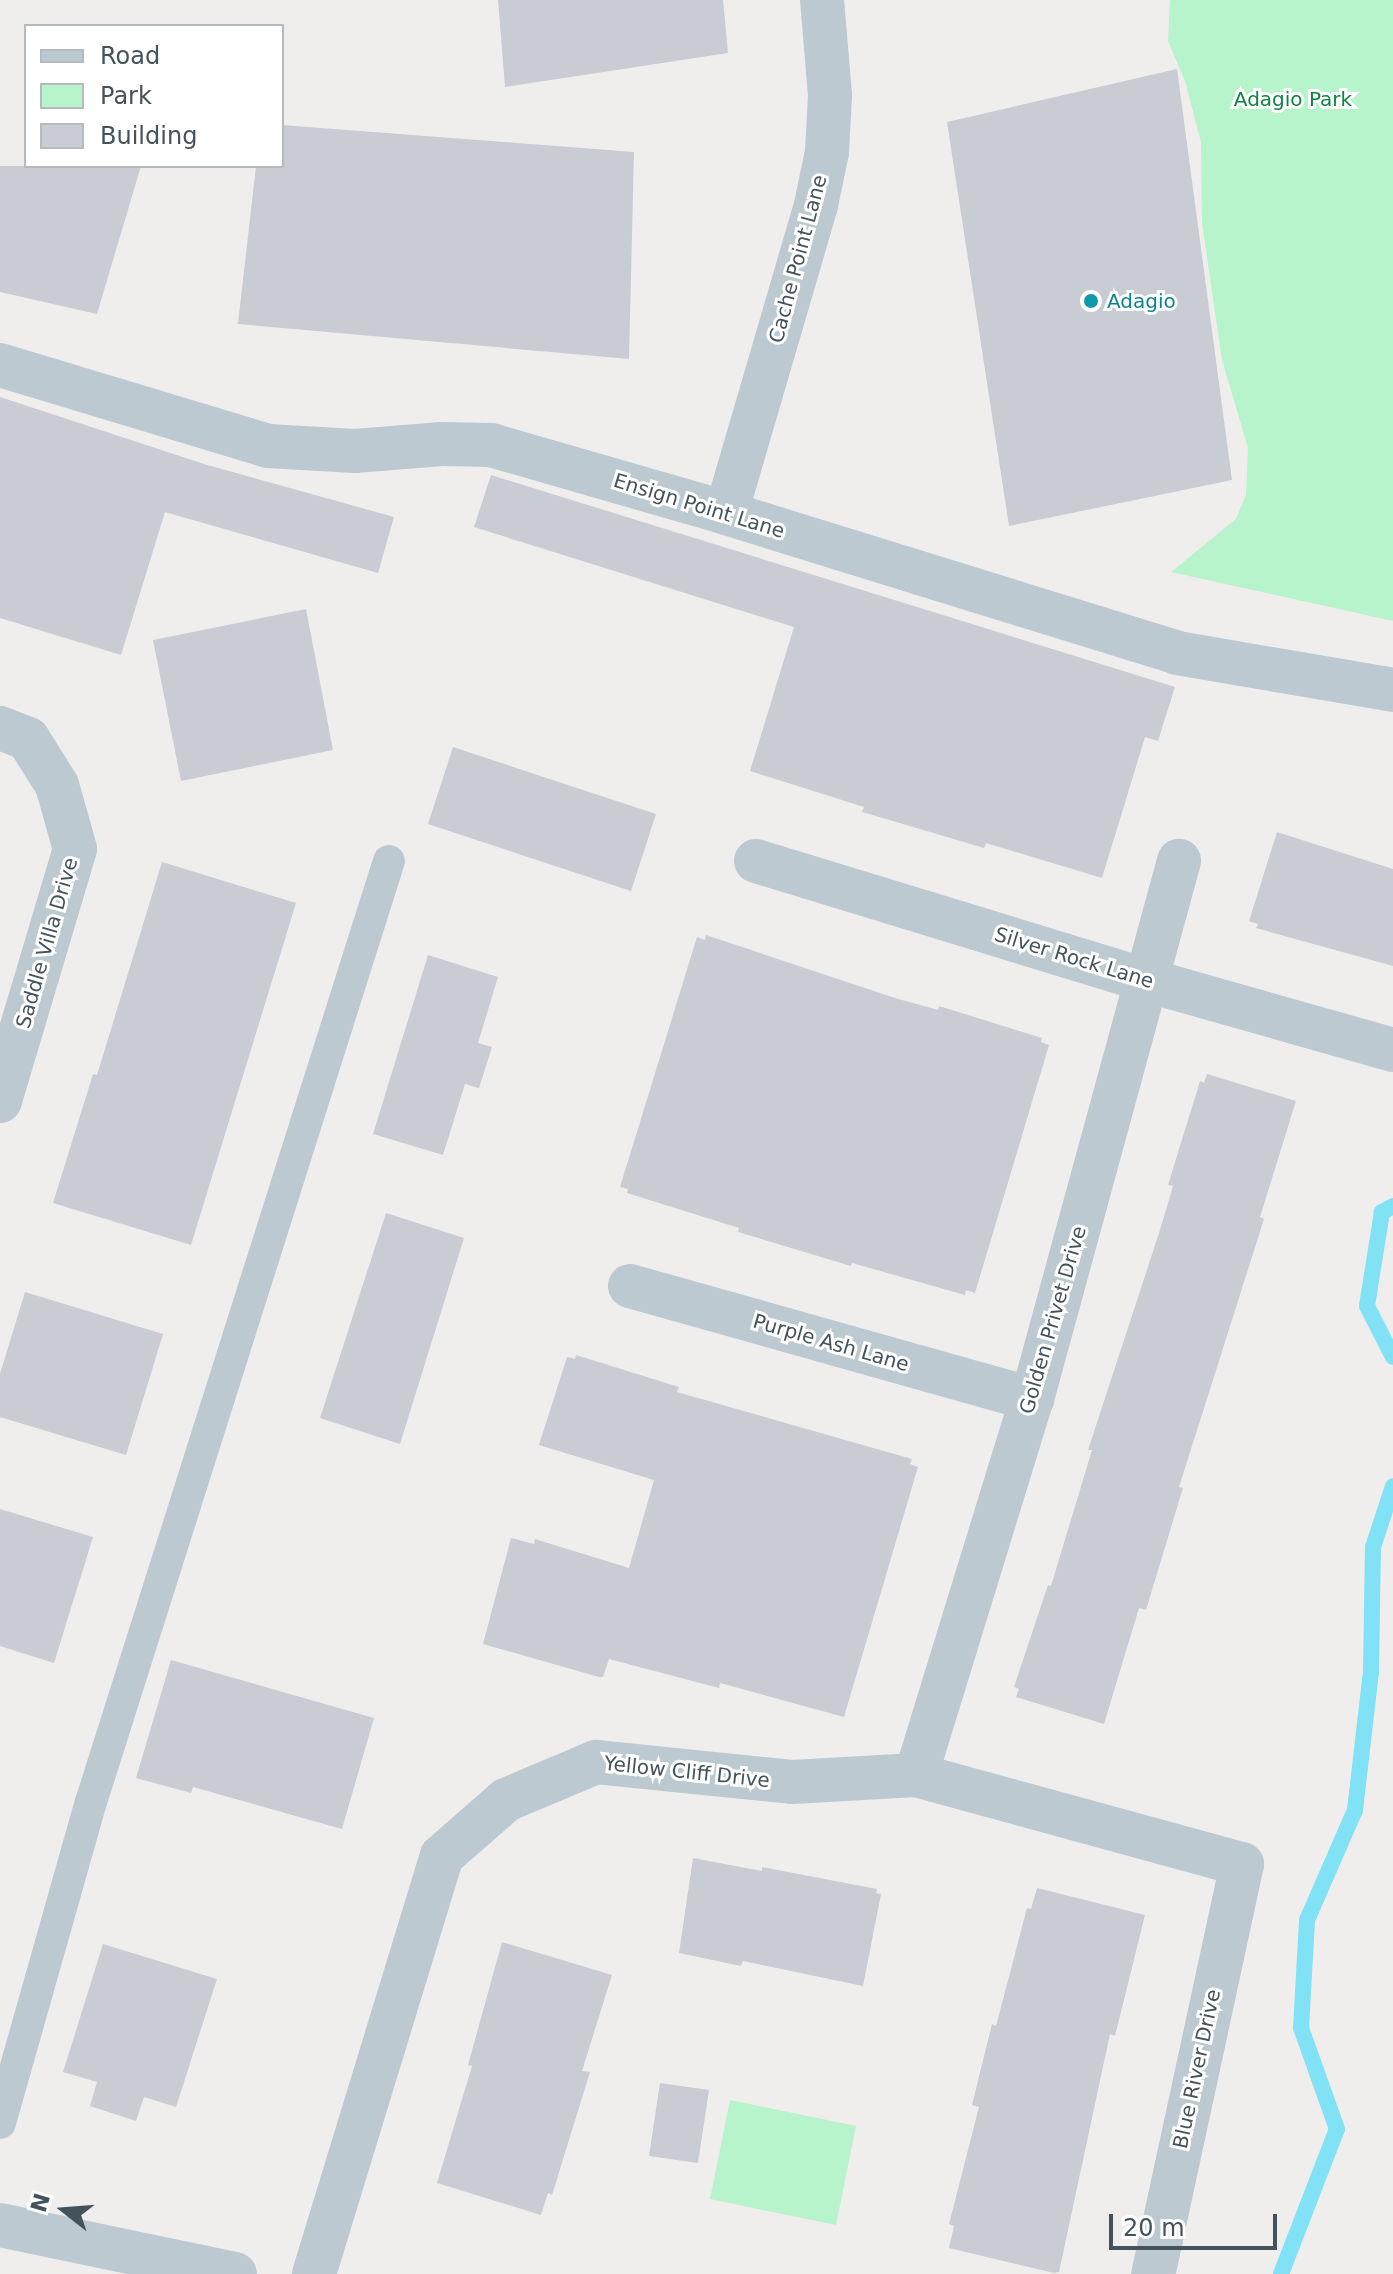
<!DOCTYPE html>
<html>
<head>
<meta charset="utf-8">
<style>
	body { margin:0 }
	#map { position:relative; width:1393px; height:2274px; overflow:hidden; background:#f0eded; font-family:"DejaVu Sans",sans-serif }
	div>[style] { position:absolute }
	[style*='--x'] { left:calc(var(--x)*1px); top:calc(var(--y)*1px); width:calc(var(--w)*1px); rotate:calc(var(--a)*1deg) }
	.green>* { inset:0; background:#b7f3cb }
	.stream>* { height:16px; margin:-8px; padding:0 8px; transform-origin:8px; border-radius:8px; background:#80e2f4 }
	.building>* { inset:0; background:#c9ccd3 }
	.lane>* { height:32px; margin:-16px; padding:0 16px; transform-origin:16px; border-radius:16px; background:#bcc9d1 }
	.street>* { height:44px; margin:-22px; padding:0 22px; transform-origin:22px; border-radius:22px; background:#bcc9d1 }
	.dots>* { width:22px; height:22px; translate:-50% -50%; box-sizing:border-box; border:4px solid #fff; border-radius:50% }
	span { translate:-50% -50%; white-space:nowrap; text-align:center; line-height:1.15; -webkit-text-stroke:6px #fff; paint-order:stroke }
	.park-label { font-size:20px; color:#0e8443 }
	.street-label { font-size:20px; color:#44525c }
	.culture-label { font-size:20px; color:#0d838f }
	.left { translate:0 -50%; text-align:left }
	.legend { position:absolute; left:24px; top:24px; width:260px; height:144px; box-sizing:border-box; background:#fff; border:2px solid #b4babe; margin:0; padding:10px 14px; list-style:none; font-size:24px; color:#44525c }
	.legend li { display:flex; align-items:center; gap:16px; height:40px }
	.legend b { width:40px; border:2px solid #b4babe }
	.north { position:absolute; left:24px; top:2170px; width:80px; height:80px; -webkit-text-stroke:6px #fff; paint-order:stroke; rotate:287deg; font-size:22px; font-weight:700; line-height:32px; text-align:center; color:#44525c }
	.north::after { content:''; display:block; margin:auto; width:28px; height:36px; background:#44525c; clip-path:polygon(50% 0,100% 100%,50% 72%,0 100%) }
	.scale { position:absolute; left:1109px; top:2214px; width:168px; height:36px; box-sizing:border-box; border:4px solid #44525c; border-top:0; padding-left:10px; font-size:24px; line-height:28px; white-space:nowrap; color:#44525c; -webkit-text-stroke:6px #fff; paint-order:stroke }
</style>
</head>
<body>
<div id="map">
	<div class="green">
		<i style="clip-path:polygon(1170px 0,1393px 0,1393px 621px,1171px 572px,1236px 519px,1246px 495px,1248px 448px,1222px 360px,1202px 223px,1201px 142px,1185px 81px,1168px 41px)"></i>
		<i style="clip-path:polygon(730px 2100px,856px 2126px,836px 2225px,710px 2199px)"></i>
	</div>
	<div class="stream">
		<i style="--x:1393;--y:1206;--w:13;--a:151"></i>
		<i style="--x:1382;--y:1212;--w:95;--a:99.1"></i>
		<i style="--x:1367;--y:1306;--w:57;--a:63"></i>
		<i style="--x:1281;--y:2274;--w:155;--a:-68.9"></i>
		<i style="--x:1337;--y:2129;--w:107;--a:-109.6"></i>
		<i style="--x:1301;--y:2028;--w:108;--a:-86.8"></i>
		<i style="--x:1307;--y:1920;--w:120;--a:-66.4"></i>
		<i style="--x:1355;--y:1810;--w:139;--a:-83.4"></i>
		<i style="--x:1371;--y:1672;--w:125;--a:-89.1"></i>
		<i style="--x:1373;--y:1547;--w:64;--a:-71.8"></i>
	</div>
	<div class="building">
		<i style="clip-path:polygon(498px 0,723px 0,728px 53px,505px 87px)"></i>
		<i style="clip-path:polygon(1177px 69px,1232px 480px,1009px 526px,947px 122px)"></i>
		<i style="clip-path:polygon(282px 125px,634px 152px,629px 359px,238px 324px,256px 166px,282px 166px)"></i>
		<i style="clip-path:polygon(0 166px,141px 166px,97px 314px,0 292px)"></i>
		<i style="clip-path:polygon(0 397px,204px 464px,394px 517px,378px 573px,165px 512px,121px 655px,0 618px)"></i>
		<i style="clip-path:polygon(491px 475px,1175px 687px,1158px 741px,1145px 737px,1102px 878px,986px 843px,984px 848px,903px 824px,862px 812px,864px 807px,750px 771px,794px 627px,474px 527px)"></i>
		<i style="clip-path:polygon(306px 609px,333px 750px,181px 781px,153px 640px)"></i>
		<i style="clip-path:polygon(453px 747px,656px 814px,631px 891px,428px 824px)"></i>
		<i style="clip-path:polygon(1277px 832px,1393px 869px,1393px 966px,1256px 928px,1258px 924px,1249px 921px)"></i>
		<i style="clip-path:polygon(162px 862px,296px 903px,191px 1245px,53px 1203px,93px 1074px,97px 1075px)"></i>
		<i style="clip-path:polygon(706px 935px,895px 998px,938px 1010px,939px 1006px,1042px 1038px,1041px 1042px,1049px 1045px,975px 1293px,966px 1290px,965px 1295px,852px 1263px,851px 1266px,738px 1232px,739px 1228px,627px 1193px,628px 1189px,620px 1187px,697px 937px,705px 940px)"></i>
		<i style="clip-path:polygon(428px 955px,498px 977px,478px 1043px,492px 1047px,479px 1088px,465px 1084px,443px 1155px,373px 1134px)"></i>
		<i style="clip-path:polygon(1207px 1074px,1296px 1101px,1260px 1217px,1264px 1219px,1179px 1487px,1183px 1488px,1146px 1610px,1139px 1608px,1104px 1724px,1016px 1697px,1019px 1689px,1014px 1687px,1048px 1585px,1051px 1586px,1092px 1450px,1088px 1450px,1160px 1230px,1173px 1186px,1168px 1185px,1200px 1081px,1204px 1083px)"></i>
		<i style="clip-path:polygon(386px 1213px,464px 1238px,400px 1444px,320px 1418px)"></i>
		<i style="clip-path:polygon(25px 1292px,163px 1334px,126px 1455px,0 1417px,0 1374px)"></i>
		<i style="clip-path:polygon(576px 1355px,679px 1387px,677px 1392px,912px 1459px,910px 1464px,918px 1467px,844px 1717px,720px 1683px,719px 1688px,609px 1659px,603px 1677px,599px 1677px,483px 1644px,511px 1538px,534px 1544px,535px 1539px,629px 1568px,654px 1480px,539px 1445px,567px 1357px,575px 1359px)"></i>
		<i style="clip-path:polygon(0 1509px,93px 1537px,54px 1663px,0 1646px)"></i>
		<i style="clip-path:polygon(171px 1660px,374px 1718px,342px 1829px,193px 1787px,191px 1793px,136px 1778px)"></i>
		<i style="clip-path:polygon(693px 1858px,762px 1871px,762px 1867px,877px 1889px,876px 1893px,881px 1894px,863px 1986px,743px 1961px,741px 1966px,679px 1953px)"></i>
		<i style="clip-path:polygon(1037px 1888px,1145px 1915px,1115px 2036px,1110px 2034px,1059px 2272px,1054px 2273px,949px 2248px,954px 2226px,949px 2224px,979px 2107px,972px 2105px,992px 2024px,996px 2026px,1027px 1908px,1031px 1909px)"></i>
		<i style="clip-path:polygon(502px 1942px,612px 1975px,582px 2071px,590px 2072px,552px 2195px,548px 2193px,541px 2215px,437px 2183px,472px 2066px,468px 2065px)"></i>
		<i style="clip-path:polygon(103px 1944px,217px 1979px,176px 2107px,144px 2097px,136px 2121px,90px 2106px,97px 2082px,63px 2072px)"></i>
		<i style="clip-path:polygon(660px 2083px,709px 2090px,698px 2163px,649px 2156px)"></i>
	</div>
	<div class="lane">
		<i style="--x:0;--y:2123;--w:334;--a:-74.2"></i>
		<i style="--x:91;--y:1802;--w:987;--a:-72.43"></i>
	</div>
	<div class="street">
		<i style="--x:0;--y:365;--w:280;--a:16.8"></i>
		<i style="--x:268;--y:446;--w:87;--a:3.3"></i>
		<i style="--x:355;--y:451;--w:87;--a:-4.6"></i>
		<i style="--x:442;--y:444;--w:49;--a:1.2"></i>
		<i style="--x:491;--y:445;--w:245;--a:16.1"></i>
		<i style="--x:726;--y:513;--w:472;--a:17.2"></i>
		<i style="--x:1177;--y:653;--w:219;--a:9.7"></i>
		<i style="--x:726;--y:513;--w:321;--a:-73.7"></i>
		<i style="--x:816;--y:205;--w:54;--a:-78.3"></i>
		<i style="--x:827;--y:152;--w:57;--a:-87"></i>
		<i style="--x:830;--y:95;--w:95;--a:-94.8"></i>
		<i style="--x:0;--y:728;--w:30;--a:21"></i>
		<i style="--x:28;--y:739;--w:54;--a:57.8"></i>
		<i style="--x:57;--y:785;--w:66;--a:74.3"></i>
		<i style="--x:75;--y:849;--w:263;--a:106.6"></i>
		<i style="--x:756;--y:861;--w:408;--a:17"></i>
		<i style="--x:1146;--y:980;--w:257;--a:15.8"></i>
		<i style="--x:630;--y:1286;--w:418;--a:15.7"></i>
		<i style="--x:916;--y:1775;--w:393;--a:-72.9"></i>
		<i style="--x:1032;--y:1399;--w:558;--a:-74.72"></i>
		<i style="--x:0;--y:2225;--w:240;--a:11.8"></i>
		<i style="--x:314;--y:2274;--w:437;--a:-73"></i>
		<i style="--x:442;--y:1856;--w:85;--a:-41.2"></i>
		<i style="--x:506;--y:1800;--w:98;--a:-22.9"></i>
		<i style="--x:596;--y:1762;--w:197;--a:5.8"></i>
		<i style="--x:792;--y:1782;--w:124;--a:-3.2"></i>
		<i style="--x:916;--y:1775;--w:338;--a:15.3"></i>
		<i style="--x:1242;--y:1864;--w:420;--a:102.2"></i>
	</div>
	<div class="dots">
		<i style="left:1091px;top:301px;background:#0f9aa8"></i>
	</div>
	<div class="park-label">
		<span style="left:1293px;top:99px">Adagio Park</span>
	</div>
	<div class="street-label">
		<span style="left:798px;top:259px;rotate:-75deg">Cache Point Lane</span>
		<span style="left:699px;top:506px;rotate:17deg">Ensign Point Lane</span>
		<span style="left:47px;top:943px;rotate:-74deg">Saddle Villa Drive</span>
		<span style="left:1074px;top:958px;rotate:17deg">Silver Rock Lane</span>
		<span style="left:1053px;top:1320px;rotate:-74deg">Golden Privet Drive</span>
		<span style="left:831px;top:1343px;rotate:16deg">Purple Ash Lane</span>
		<span style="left:687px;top:1772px;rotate:6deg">Yellow Cliff Drive</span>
		<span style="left:1197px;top:2069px;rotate:-78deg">Blue River Drive</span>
	</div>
	<div class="culture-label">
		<span class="left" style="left:1107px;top:301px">Adagio</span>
	</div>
	<ul class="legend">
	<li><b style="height:10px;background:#bcc9d1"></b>Road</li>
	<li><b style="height:22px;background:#b7f3cb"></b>Park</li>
	<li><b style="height:22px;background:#c9ccd3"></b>Building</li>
	</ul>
	<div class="north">N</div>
	<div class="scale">20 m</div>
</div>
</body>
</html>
